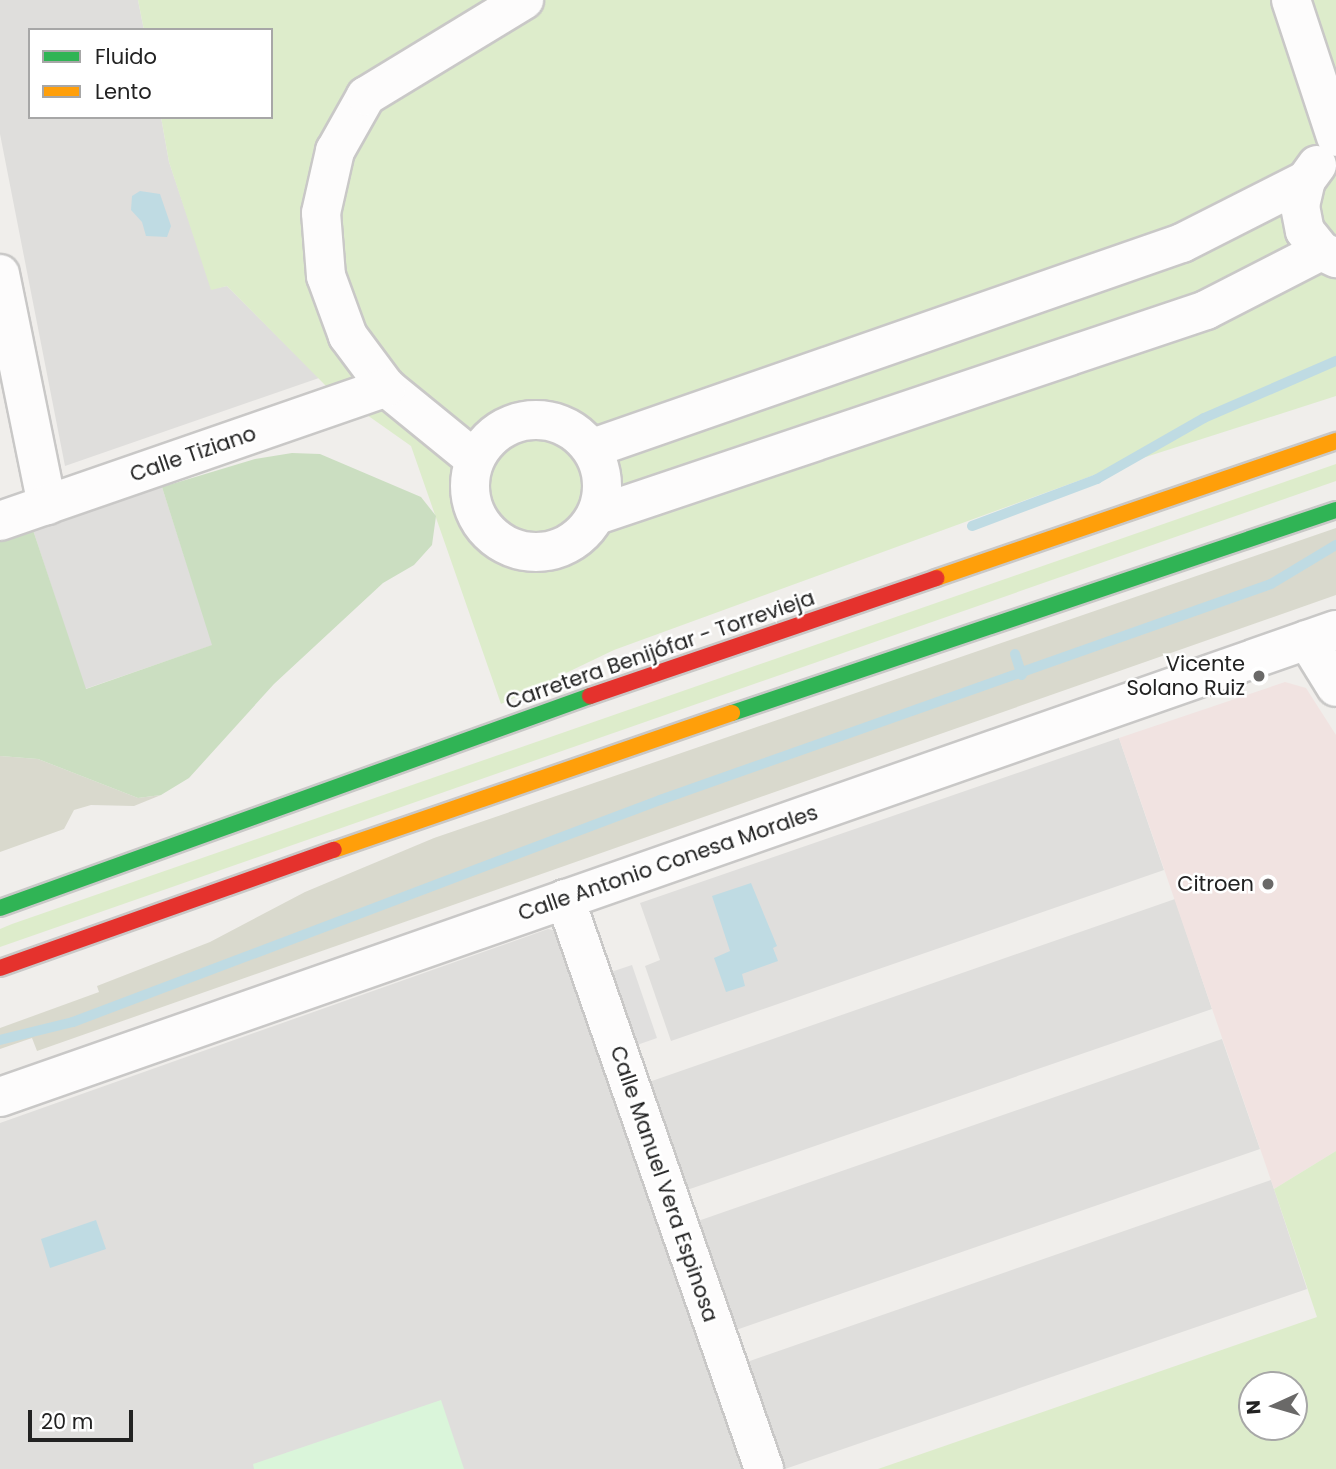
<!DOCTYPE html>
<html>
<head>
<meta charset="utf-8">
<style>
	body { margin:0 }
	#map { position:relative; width:1336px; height:1469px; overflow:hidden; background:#f0eeeb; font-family:Poppins,sans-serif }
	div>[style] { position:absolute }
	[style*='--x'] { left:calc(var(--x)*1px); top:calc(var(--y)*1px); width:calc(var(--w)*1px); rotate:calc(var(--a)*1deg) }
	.residential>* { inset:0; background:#dfdedc }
	.commercial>* { inset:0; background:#f1e3e1 }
	.construction>* { inset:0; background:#d9d9cd }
	.grass>* { inset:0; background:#ddeccb }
	.forest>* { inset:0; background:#cbdec1 }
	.park>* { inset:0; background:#daf5da }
	.parking>* { inset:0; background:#e0dfde }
	.water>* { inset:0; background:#bfdbe3 }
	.stream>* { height:10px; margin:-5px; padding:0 5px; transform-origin:5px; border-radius:5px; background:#bfdbe3 }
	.roads { filter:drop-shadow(2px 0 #c9c8c7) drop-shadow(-2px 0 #c9c8c7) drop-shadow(0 2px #c9c8c7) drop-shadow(0 -2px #c9c8c7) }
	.street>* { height:38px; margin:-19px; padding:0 19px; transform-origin:19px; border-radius:19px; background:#fdfcfc }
	.street>.ring { margin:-19px; padding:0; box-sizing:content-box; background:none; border:38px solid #fdfcfc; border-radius:50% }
	.fast>* { height:16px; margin:-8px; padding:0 8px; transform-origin:8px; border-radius:8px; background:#30b455 }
	.slow>* { height:16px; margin:-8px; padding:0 8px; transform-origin:8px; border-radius:8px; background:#ff9f0a }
	.jam>* { height:16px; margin:-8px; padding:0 8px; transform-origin:8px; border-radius:8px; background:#e5322d }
	.dots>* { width:19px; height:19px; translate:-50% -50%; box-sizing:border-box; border:4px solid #fff; border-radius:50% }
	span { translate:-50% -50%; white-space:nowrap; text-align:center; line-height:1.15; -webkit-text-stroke:5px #fff; paint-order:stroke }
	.street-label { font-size:21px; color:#222 }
	.poi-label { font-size:21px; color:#222 }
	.right { translate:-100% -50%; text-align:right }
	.legend { position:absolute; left:28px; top:28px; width:245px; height:91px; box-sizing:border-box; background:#fff; border:2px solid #a7a7a7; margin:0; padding:9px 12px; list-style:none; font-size:21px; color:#222 }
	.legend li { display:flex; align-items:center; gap:14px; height:35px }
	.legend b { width:35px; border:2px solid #a7a7a7 }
	.north { position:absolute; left:1238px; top:1371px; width:70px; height:70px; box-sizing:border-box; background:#fff; border:2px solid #a7a7a7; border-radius:50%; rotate:266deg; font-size:19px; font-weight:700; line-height:28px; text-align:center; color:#222 }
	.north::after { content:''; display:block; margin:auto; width:24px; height:32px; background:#6a6968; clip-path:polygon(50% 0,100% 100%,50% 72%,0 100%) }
	.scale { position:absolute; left:28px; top:1410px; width:105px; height:32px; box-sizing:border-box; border:4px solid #222; border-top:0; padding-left:9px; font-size:21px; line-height:24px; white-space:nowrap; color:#222; -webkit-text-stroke:5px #fff; paint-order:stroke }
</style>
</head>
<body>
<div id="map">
	<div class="residential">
		<i style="clip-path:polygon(0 0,138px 0,144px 30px,30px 30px,30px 117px,161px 117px,169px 162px,212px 289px,227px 286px,319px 378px,65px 466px,0 134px)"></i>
		<i style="clip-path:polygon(162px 487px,213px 645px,85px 689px,33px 530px)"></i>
		<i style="clip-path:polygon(1119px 738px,1164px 870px,671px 1041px,645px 966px,660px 960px,640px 903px)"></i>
		<i style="clip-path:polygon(1175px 899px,1212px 1009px,687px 1190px,649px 1082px)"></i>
		<i style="clip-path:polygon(548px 929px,558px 931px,746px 1469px,0 1469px,0 1123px)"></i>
		<i style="clip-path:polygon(1222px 1039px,1260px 1149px,736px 1330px,698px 1221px)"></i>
		<i style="clip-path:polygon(1271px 1180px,1307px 1289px,785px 1469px,747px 1362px)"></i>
	</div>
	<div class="commercial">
		<i style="clip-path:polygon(1285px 682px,1306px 688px,1336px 735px,1336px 1151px,1274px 1189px,1119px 738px)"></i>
	</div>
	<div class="construction">
		<i style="clip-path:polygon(1336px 528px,1336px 595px,37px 1051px,32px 1038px,0 1049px,0 1028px,99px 992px,97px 986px,210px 942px,305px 892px,434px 838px)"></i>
		<i style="clip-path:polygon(0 756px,38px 759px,138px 798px,161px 795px,134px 806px,91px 805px,74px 810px,64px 829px,0 852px)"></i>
	</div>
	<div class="grass">
		<i style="clip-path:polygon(138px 0,1336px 0,1336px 396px,1127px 463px,614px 650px,501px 704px,411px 446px,326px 386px,227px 286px,211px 290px,169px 162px,161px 117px,271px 117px,271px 30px,144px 30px)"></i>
		<i style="clip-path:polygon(1336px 464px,1336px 481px,0 947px,0 929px,12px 924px)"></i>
		<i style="clip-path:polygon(evenodd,1336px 1151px,1336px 1469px,878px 1469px,1317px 1317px,1274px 1189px,1336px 1151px,1294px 1385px,1294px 1427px,1252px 1427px,1252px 1385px,1294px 1385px)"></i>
	</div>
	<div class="forest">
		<i style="clip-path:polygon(292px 453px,320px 454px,421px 497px,436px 516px,432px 545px,414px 565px,383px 583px,274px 684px,189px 778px,161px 795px,138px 798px,38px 759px,0 756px,0 541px,33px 530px,86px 689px,212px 645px,162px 487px,255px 459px)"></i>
	</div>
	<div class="park">
		<i style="clip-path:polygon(441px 1400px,464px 1469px,254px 1469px,253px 1464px)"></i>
	</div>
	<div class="parking">
		<i style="clip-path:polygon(632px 965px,657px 1038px,637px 1045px,611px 972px)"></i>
	</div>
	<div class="water">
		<i style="clip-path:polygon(140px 191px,160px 194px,171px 226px,167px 237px,146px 236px,142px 222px,131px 210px,132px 196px)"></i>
		<i style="clip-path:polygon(751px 883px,777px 946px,773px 948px,778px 961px,742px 974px,745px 986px,726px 992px,714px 958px,730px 951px,712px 896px)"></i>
		<i style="clip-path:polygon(96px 1220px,106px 1249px,50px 1268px,41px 1239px)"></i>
	</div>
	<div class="stream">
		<i style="--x:972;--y:526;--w:134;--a:-20.6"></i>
		<i style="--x:1097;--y:479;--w:123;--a:-29.7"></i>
		<i style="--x:1204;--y:418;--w:144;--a:-23.4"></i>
		<i style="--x:1015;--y:654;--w:22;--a:72"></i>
		<i style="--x:0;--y:1040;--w:75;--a:-13.9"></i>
		<i style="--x:73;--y:1022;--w:628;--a:-20.72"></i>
		<i style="--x:660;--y:800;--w:648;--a:-19.47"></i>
		<i style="--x:1271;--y:584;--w:76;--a:-31"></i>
	</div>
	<div class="roads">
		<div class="street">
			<i style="--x:1291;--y:0;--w:144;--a:71.8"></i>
			<i style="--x:1317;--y:165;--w:19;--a:126"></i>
			<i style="--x:1306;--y:180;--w:27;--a:103"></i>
			<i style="--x:1300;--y:206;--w:25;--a:79"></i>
			<i style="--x:1305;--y:231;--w:26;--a:51"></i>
			<i style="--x:1321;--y:251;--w:17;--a:25"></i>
			<i style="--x:0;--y:274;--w:236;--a:78.5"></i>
			<i class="ring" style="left:470px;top:420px;width:94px;height:94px"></i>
			<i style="--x:593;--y:448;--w:624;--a:-19.19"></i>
			<i style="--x:1182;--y:243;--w:139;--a:-26.9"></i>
			<i style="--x:473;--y:458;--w:112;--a:-140.8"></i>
			<i style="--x:386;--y:387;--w:64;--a:-126.7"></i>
			<i style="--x:348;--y:336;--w:64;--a:-110.1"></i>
			<i style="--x:326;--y:276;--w:63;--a:-94.5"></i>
			<i style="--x:321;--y:213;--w:64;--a:-77.3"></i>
			<i style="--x:335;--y:151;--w:63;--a:-60.6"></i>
			<i style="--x:366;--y:96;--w:185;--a:-31.3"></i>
			<i style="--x:597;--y:515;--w:643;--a:-18.6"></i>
			<i style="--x:1206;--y:310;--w:129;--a:-27.2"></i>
			<i style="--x:0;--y:521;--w:409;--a:-19.1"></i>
			<i style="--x:1307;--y:640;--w:55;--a:58.3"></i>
			<i style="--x:565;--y:899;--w:604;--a:70.75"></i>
			<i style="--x:0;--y:1097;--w:1415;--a:-19.27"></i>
		</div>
		<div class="fast">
			<i style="--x:732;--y:713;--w:637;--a:-18.58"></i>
			<i style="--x:0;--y:908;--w:627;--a:-19.76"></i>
		</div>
		<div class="slow">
			<i style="--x:936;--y:578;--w:423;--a:-18.9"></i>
			<i style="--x:334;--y:850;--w:421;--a:-19"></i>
		</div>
		<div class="jam">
			<i style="--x:590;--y:696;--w:366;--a:-18.8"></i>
			<i style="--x:0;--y:968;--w:354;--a:-19.5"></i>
		</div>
	</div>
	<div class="dots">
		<i style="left:1259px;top:676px;background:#6a6968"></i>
		<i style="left:1268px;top:884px;background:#6a6968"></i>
	</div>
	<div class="street-label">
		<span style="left:193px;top:454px;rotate:-19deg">Calle Tiziano</span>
		<span style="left:660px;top:650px;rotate:-19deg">Carretera Benijófar - Torrevieja</span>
		<span style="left:668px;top:863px;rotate:-19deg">Calle Antonio Conesa Morales</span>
		<span style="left:664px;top:1184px;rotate:71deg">Calle Manuel Vera Espinosa</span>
	</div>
	<div class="poi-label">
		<span class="right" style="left:1245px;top:676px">Vicente<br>Solano Ruiz</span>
		<span class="right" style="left:1254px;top:884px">Citroen</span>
	</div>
	<ul class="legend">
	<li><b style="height:9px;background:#30b455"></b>Fluido</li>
	<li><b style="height:9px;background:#ff9f0a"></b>Lento</li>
	</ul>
	<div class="north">N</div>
	<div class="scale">20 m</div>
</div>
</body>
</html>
